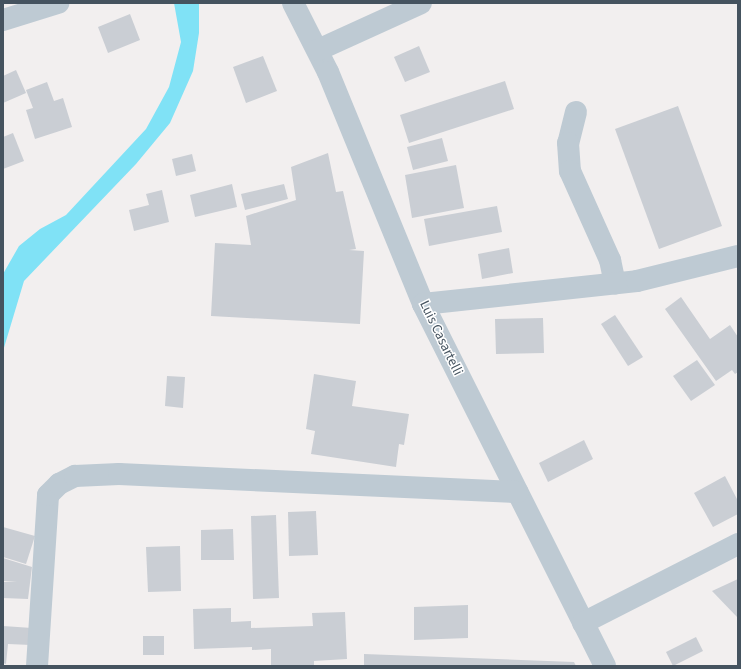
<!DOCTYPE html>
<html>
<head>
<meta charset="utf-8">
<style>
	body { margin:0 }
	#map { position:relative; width:741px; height:669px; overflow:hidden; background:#f2efef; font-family:"Source Sans 3",sans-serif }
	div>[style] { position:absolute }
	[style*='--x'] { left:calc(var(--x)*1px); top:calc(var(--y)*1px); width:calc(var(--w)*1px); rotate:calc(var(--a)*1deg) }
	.water>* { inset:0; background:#80e2f6 }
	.building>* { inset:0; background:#caced4 }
	.minor>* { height:22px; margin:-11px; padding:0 11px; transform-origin:11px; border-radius:11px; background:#becad3 }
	span { translate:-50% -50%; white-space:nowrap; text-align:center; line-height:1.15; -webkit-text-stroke:3px #fff; paint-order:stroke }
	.street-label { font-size:14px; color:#45535f }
	.frame { position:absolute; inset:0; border:4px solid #45535f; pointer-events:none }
</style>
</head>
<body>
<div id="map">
	<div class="water">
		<i style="clip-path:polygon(174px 3px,199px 3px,199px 33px,193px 71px,170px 123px,136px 164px,24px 281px,3px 351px,3px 274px,19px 246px,40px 229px,66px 215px,146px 129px,169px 87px,181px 42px)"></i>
	</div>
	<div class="building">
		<i style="clip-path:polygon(130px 14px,140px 40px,108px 53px,98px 27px)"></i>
		<i style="clip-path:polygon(419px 46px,430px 72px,405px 82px,394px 57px)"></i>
		<i style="clip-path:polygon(263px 56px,277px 91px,246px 103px,233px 67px)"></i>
		<i style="clip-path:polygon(16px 70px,26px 93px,3px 103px,3px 76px)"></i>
		<i style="clip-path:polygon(505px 81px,514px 109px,409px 143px,400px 115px)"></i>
		<i style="clip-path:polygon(47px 82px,54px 101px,63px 98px,72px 127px,35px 139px,26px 110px,33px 108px,26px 90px)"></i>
		<i style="clip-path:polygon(678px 106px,722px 226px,659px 249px,615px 129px)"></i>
		<i style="clip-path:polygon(13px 133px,24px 161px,3px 169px,3px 137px)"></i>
		<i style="clip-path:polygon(442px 138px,448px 161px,413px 170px,407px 147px)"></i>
		<i style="clip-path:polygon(328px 153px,336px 192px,343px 191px,356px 249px,349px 250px,364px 251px,360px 324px,211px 316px,215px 243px,251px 245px,246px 216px,296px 200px,291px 167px)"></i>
		<i style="clip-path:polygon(192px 154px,196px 171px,176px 176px,172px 159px)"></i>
		<i style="clip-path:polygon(456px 165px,464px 208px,412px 218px,405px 175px)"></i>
		<i style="clip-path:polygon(232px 184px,237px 207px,195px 217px,190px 195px)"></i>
		<i style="clip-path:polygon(284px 184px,288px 199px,245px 210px,241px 194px)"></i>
		<i style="clip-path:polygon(162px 190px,169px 222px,134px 231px,129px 210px,149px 205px,146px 194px)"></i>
		<i style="clip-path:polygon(497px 206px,502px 232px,429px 246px,424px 219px)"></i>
		<i style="clip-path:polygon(509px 248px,513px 273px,482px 279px,478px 254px)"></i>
		<i style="clip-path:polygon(681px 297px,710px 339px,730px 325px,738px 337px,738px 372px,735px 374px,732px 370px,716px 381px,665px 309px)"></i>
		<i style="clip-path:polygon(615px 315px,643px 357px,628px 366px,601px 324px)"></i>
		<i style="clip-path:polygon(543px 318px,544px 353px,496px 354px,495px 319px)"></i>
		<i style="clip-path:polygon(697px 360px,715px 385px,691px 401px,673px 376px)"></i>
		<i style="clip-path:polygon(314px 374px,356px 381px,352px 406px,409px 414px,404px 445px,399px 444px,396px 467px,311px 454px,315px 431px,306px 429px)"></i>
		<i style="clip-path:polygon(167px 376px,185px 377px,183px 408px,165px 406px)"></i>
		<i style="clip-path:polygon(584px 440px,593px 459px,548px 482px,539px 463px)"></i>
		<i style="clip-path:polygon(725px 476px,738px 501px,738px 514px,713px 527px,694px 493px)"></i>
		<i style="clip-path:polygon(316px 511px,318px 555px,289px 556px,288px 512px)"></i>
		<i style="clip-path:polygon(276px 515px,279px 598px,253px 599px,251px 516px)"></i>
		<i style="clip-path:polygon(3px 527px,35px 536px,26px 564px,3px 557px)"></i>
		<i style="clip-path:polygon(233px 529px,234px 560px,201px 560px,201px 530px)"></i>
		<i style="clip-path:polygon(180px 546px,181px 591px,148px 592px,146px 547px)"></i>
		<i style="clip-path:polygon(3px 558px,32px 567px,28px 599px,3px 598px,3px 582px,17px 582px,3px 581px)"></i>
		<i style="clip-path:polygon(738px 579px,738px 618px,712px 591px)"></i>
		<i style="clip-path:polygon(468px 605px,468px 638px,414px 640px,414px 607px)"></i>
		<i style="clip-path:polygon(231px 608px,231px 622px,251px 621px,251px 628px,313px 626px,312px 613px,345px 612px,347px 659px,314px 661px,314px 666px,271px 666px,271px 649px,252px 650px,252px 647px,194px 649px,193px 609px)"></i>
		<i style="clip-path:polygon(3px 626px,32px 628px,31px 645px,8px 644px,6px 664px,3px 663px)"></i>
		<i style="clip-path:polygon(143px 636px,164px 636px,164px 655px,143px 655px)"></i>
		<i style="clip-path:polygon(696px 637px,703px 651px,673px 666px,666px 652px)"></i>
		<i style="clip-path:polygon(364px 654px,574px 662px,576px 666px,364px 666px)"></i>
	</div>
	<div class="minor">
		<i style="--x:293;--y:3;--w:77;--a:63.1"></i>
		<i style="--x:328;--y:72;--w:251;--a:67.7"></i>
		<i style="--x:423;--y:304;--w:405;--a:63.3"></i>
		<i style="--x:3;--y:20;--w:58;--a:-17.2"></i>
		<i style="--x:318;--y:50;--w:113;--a:-24.5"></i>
		<i style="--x:576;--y:112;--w:32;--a:104"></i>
		<i style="--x:568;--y:143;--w:28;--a:86"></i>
		<i style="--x:570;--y:171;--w:98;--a:65.8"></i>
		<i style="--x:610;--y:260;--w:24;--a:78"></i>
		<i style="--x:423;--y:304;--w:215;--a:-6.1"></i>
		<i style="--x:637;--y:281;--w:104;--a:-13.9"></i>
		<i style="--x:583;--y:623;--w:174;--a:-27"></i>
		<i style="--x:37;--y:666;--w:171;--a:-86.3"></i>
		<i style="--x:48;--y:495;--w:16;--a:-45"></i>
		<i style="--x:59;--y:484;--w:18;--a:-27"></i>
		<i style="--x:75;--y:476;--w:44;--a:-2.6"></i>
		<i style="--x:119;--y:474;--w:399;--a:2.6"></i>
	</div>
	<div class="street-label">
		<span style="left:441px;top:338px;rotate:64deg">Luis Casartelli</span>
	</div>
	<div class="frame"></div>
</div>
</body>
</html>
